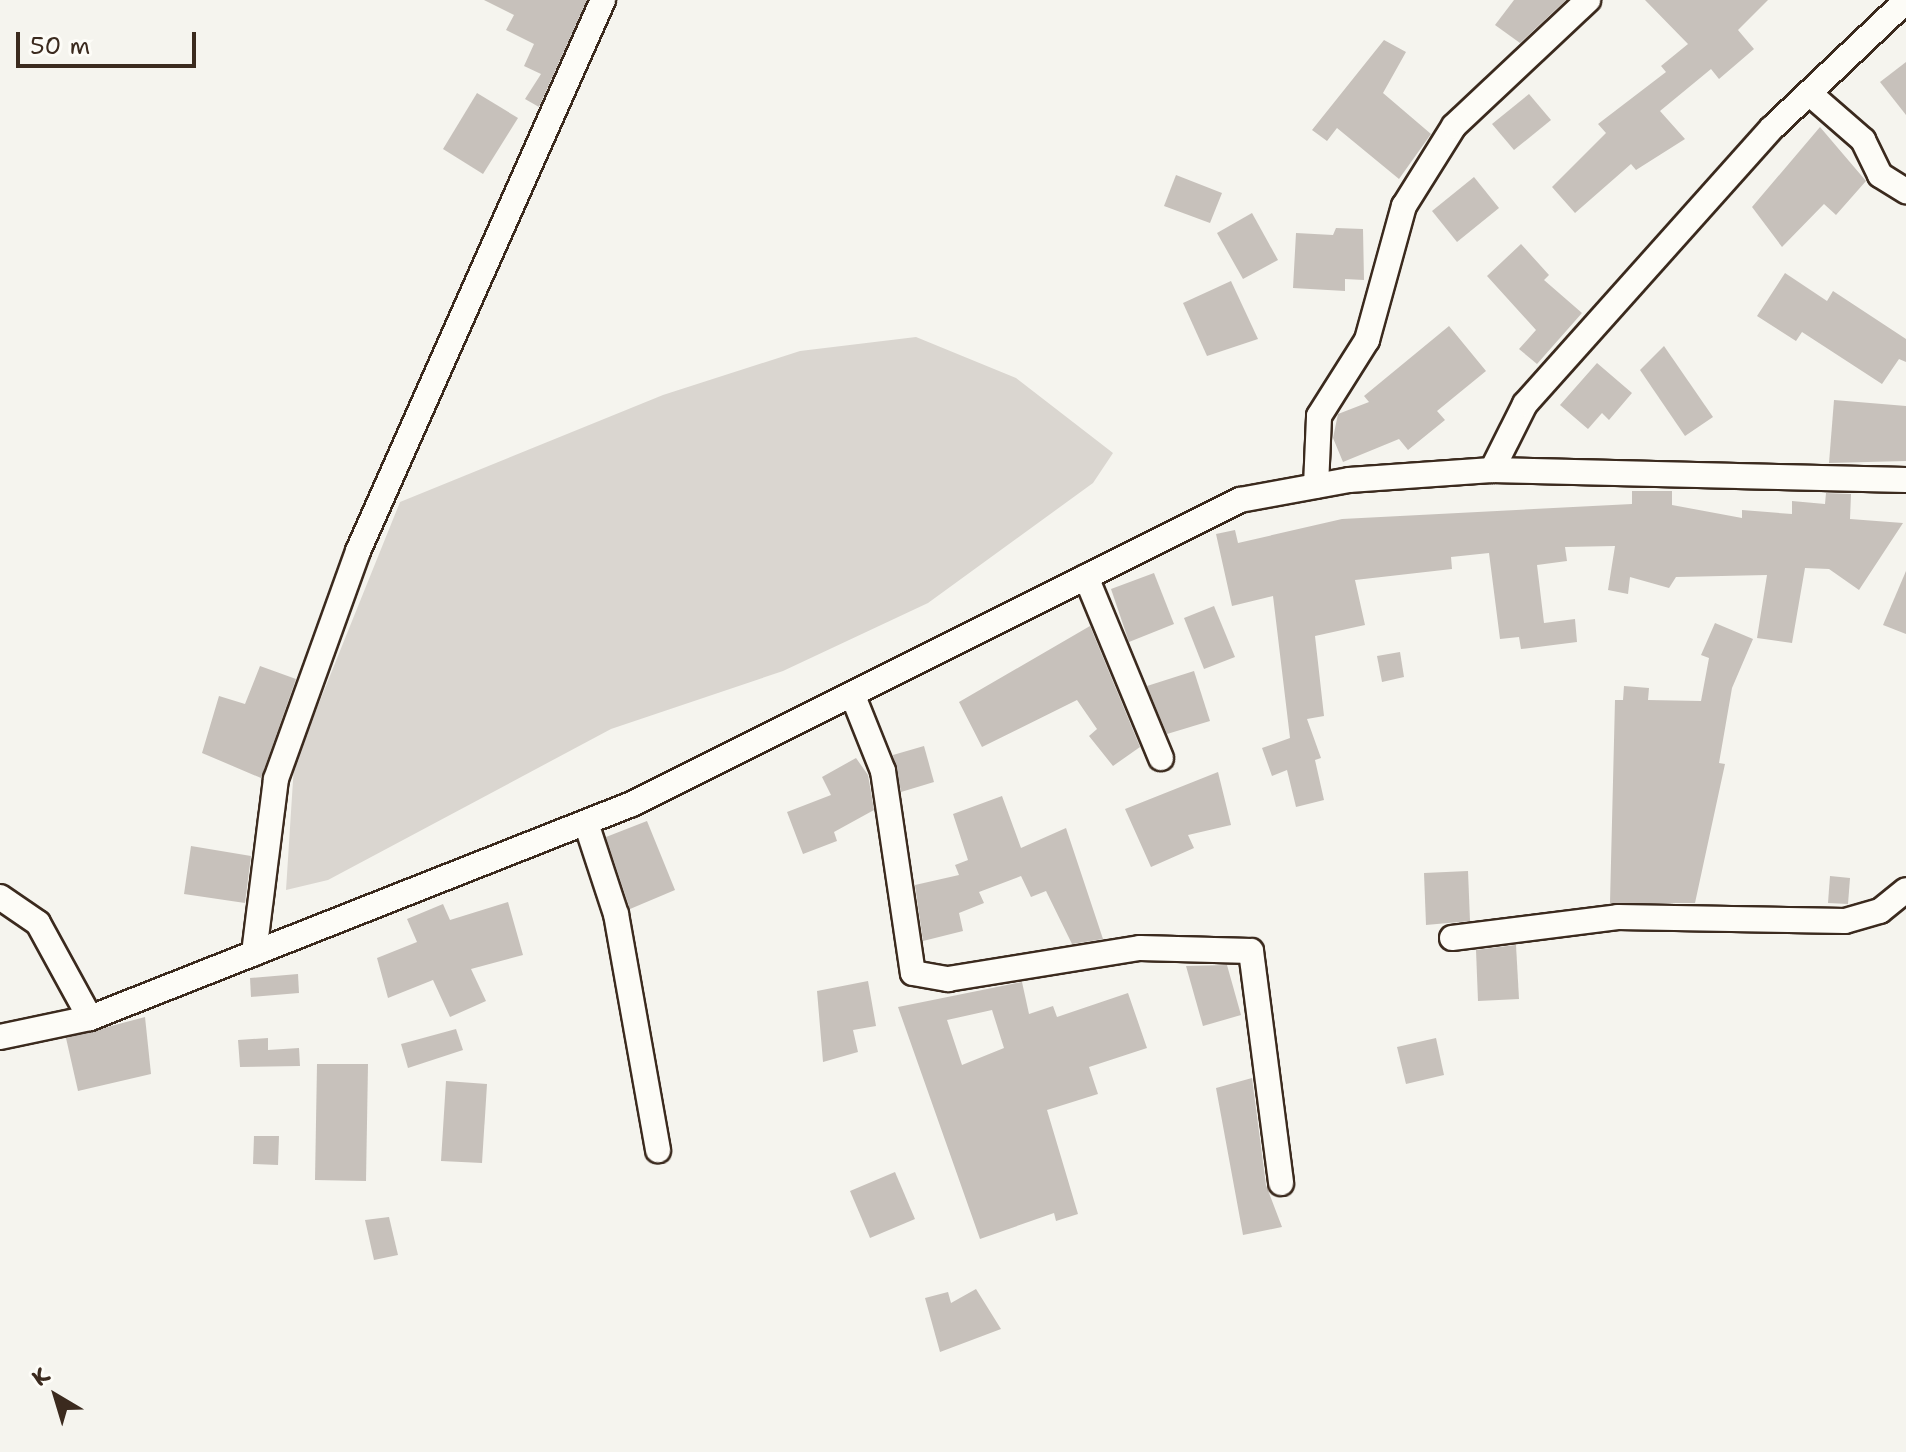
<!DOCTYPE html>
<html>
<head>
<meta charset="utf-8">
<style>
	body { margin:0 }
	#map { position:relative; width:1906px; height:1452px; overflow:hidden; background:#f5f4ee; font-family:"Shantell Sans",sans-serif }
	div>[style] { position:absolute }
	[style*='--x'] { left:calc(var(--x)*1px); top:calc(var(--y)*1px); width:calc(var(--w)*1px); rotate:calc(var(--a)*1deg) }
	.green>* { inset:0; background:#dad6d0 }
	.building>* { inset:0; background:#c7c1bb }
	.roads { filter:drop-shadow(2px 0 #3b2a1e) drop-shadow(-2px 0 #3b2a1e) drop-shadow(0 2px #3b2a1e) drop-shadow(0 -2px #3b2a1e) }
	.street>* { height:24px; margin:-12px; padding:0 12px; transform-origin:12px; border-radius:12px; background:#fdfcf7 }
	span { translate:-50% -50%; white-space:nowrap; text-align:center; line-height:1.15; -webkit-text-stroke:6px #fdfcf7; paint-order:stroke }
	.north { position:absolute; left:16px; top:1356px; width:80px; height:80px; -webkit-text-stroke:6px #fdfcf7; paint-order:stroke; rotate:322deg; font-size:22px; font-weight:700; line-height:32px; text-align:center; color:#3b2a1e }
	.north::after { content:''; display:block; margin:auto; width:28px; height:36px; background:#3b2a1e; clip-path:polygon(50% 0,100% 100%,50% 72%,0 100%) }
	.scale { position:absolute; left:16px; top:32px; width:180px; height:36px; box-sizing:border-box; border:4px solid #3b2a1e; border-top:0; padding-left:10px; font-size:24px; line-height:28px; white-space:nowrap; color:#3b2a1e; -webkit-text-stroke:6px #fdfcf7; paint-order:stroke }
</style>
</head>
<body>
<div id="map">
	<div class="green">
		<i style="clip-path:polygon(916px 337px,1016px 378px,1113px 453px,1093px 483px,928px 603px,783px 671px,611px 729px,328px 880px,286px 890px,294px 765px,400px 502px,663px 395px,800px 351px)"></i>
	</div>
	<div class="building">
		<i style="clip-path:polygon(484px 0,587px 0,539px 107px,525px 99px,541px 74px,524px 66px,534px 44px,506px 30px,514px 15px)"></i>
		<i style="clip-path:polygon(1514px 0,1566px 0,1520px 43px,1495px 25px)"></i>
		<i style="clip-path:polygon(1645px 0,1768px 0,1738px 30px,1754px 49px,1719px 79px,1711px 69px,1660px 111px,1685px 139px,1636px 170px,1631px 164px,1575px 213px,1552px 187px,1606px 133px,1598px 124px,1666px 72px,1661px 66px,1688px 44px)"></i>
		<i style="clip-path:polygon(1384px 40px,1406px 52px,1383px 93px,1431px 134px,1399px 179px,1337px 128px,1327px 141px,1312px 130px)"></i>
		<i style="clip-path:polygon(1906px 62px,1906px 115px,1880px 82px)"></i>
		<i style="clip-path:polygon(477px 93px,518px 118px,483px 174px,443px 149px)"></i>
		<i style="clip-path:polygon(1529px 94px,1551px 120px,1514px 150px,1492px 124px)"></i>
		<i style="clip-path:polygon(1820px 127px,1866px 181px,1836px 215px,1824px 204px,1782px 247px,1752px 207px)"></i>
		<i style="clip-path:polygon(1176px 175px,1222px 193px,1210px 223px,1164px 206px)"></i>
		<i style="clip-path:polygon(1474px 177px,1499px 208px,1457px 242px,1432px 211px)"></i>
		<i style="clip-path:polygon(1252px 213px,1278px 260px,1243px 279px,1217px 233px)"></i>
		<i style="clip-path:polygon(1336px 228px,1363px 229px,1364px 280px,1345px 279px,1345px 291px,1293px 288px,1296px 233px,1333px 235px)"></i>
		<i style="clip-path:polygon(1521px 244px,1549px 275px,1544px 280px,1582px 313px,1537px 364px,1519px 349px,1536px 330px,1487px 276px)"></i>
		<i style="clip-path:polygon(1785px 273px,1827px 301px,1833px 291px,1906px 339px,1906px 362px,1899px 359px,1882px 384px,1802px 332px,1796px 341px,1757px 316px)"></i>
		<i style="clip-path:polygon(1231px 281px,1258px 339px,1207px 356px,1183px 303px)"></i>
		<i style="clip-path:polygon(1449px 326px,1486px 371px,1437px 411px,1445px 420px,1408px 450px,1399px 439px,1343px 462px,1333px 438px,1338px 414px,1369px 402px,1364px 396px)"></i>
		<i style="clip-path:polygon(1664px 346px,1713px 417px,1685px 436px,1640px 370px)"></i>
		<i style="clip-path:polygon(1597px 363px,1632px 393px,1609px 420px,1602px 413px,1588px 429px,1560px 405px)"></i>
		<i style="clip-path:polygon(1834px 400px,1906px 406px,1906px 461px,1829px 463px)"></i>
		<i style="clip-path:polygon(1632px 491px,1672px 491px,1672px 505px,1742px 518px,1742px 510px,1792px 514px,1792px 501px,1825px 504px,1826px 493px,1851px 494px,1850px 519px,1903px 523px,1859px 590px,1829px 569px,1805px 568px,1792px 643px,1757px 638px,1767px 575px,1676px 577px,1669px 588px,1630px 577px,1628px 594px,1608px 590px,1615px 546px,1565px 547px,1567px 561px,1537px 565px,1544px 623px,1575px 619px,1577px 642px,1521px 649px,1519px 637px,1500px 639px,1489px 553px,1451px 557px,1452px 569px,1355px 580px,1365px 625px,1315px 636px,1324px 716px,1307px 719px,1321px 758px,1315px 760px,1324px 800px,1296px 807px,1287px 770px,1272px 776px,1262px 748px,1290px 738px,1273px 596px,1232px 606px,1216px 534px,1235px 530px,1238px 543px,1342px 519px,1632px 504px)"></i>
		<i style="clip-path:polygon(1906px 571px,1906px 634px,1883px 625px)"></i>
		<i style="clip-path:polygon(1154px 573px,1174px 624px,1129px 642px,1111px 589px)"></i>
		<i style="clip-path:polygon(1214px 606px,1235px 657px,1204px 669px,1184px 618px)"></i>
		<i style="clip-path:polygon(1715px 623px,1753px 639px,1732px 688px,1719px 763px,1725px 764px,1695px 903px,1610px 903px,1615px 700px,1623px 700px,1624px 686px,1649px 688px,1648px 700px,1701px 701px,1709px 658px,1701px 655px)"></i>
		<i style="clip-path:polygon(1090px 626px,1140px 747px,1113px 766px,1089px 736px,1097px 729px,1077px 700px,982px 747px,959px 702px)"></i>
		<i style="clip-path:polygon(1400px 652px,1404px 677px,1382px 682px,1377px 656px)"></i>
		<i style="clip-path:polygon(260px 666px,296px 679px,261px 778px,202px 753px,219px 696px,245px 704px)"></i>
		<i style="clip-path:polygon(1194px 671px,1210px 721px,1167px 734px,1147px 686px)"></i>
		<i style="clip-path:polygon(924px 746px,934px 782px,901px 792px,893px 755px)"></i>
		<i style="clip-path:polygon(856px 758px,868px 775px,874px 810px,834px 832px,837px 841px,803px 854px,787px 812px,831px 795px,822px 777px)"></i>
		<i style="clip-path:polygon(1218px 772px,1231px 825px,1188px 835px,1194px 848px,1151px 867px,1125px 809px)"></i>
		<i style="clip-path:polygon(1002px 796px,1021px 848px,1066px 828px,1103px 939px,1072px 944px,1046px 891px,1031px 897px,1021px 876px,979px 892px,984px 903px,959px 913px,963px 931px,923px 941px,915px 885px,959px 875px,955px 865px,968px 860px,953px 814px)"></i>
		<i style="clip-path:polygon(647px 821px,675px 890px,630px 909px,606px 837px)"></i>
		<i style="clip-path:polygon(191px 846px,251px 856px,245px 903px,184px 894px)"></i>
		<i style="clip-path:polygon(1468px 871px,1470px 921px,1426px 925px,1424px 873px)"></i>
		<i style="clip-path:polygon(1830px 876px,1850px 878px,1848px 904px,1828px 903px)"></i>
		<i style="clip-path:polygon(508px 902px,523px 955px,471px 969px,486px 1001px,450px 1017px,433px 980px,388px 998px,377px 958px,417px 942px,407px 919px,443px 904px,450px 920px)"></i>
		<i style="clip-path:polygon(1516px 945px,1519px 999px,1478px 1001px,1476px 950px)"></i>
		<i style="clip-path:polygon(1227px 965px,1241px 1015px,1203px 1026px,1186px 966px)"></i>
		<i style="clip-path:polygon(298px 974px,299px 993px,251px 997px,250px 978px)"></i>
		<i style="clip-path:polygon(868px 981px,876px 1026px,853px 1030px,858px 1052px,823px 1062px,817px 991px)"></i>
		<i style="clip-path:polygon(evenodd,1022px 982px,1029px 1014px,1053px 1006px,1057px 1017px,1128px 993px,1147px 1048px,1089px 1067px,1098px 1094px,1047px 1110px,1078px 1214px,1056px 1221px,1054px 1213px,980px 1239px,898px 1007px,1022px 982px,992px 1010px,1004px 1048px,962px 1065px,947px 1020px,992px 1010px)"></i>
		<i style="clip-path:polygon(145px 1017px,151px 1074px,78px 1091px,66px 1038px)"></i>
		<i style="clip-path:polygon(456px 1029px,463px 1050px,408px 1068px,401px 1044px)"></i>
		<i style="clip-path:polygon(268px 1038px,268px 1050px,299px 1048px,300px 1066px,240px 1067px,238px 1040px)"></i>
		<i style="clip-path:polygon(1436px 1038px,1444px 1075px,1406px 1084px,1397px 1047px)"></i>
		<i style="clip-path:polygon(317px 1064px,368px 1064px,366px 1181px,315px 1180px)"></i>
		<i style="clip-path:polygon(1252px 1078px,1266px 1185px,1282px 1227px,1243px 1235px,1216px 1088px)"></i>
		<i style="clip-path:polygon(446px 1081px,487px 1084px,482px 1163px,441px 1161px)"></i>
		<i style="clip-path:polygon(254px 1136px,279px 1136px,278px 1165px,253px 1164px)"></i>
		<i style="clip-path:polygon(895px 1172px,915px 1219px,870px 1238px,850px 1191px)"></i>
		<i style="clip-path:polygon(389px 1217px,398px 1255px,374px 1260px,365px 1220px)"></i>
		<i style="clip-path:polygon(976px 1289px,1001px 1329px,940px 1352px,925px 1298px,948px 1292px,951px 1303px)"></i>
	</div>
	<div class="roads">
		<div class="street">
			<i style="--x:1809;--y:93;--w:72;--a:41"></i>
			<i style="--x:1863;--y:140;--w:39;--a:64"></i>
			<i style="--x:1880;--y:175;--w:31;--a:32"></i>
			<i style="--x:1492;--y:470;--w:74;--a:-63.4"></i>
			<i style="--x:1525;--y:404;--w:370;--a:-48.2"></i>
			<i style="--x:1772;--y:128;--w:185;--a:-43.5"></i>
			<i style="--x:1316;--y:486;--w:70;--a:-87.5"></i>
			<i style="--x:1319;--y:416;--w:90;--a:-57.7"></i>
			<i style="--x:1367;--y:340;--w:139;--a:-74.6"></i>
			<i style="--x:1404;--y:206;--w:94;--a:-58"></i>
			<i style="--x:1454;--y:126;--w:184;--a:-43.2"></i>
			<i style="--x:1086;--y:577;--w:196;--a:67.5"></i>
			<i style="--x:853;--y:696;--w:81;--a:68.2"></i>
			<i style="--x:883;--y:771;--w:204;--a:81.6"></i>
			<i style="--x:913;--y:973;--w:36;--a:10"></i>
			<i style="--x:948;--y:979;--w:194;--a:-9.2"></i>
			<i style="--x:1140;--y:948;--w:111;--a:1.5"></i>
			<i style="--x:1251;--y:951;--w:234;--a:82.6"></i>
			<i style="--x:586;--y:823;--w:96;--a:71.8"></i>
			<i style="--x:616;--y:914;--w:240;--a:79.9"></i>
			<i style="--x:0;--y:897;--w:46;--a:34.4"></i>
			<i style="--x:38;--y:923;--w:108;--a:61.3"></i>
			<i style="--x:1452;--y:938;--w:167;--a:-7.2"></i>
			<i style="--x:1618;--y:917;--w:227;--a:1"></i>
			<i style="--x:1845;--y:921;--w:36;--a:-16"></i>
			<i style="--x:1880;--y:911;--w:33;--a:-39"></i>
			<i style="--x:254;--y:953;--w:175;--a:-82.8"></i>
			<i style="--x:276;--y:779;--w:242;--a:-70.2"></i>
			<i style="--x:358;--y:551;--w:603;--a:-66.03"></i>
			<i style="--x:0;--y:1037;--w:92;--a:-11.9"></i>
			<i style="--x:90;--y:1018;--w:583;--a:-21.55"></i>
			<i style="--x:632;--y:804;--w:680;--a:-26.57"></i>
			<i style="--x:1240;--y:500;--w:111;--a:-10.4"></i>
			<i style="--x:1349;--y:480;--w:143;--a:-4"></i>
			<i style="--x:1492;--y:470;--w:414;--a:1.4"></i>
		</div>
	</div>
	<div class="north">K</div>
	<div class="scale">50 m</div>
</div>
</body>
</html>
